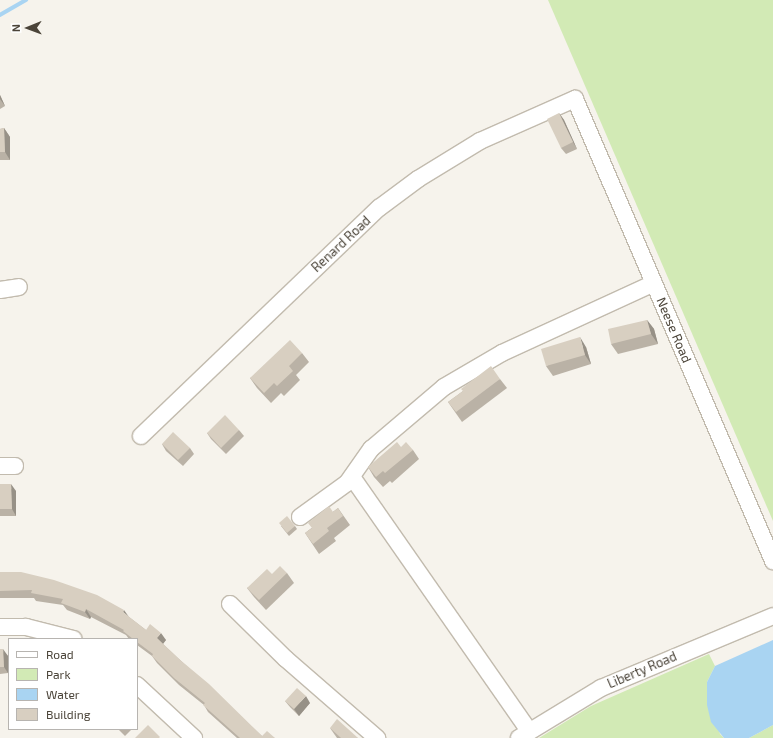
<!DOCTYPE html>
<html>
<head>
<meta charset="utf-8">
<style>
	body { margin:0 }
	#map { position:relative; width:773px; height:738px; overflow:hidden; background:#f6f3ec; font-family:"Exo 2",sans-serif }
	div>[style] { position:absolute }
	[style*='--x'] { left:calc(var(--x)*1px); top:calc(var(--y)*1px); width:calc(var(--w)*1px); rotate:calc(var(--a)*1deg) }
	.green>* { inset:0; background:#d2eab5 }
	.water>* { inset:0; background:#a9d4f2 }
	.stream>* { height:3.5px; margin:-1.75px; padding:0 1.75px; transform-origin:1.75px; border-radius:1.75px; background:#a9d4f2 }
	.roads { filter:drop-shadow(1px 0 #c2bbae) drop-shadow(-1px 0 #c2bbae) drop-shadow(0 1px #c2bbae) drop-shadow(0 -1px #c2bbae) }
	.minor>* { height:16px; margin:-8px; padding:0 8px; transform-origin:8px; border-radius:8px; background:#fff }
	.wall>* { inset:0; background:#bab2a6 }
	.shaded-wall>* { inset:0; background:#979187 }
	.building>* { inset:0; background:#d8cfc1 }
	span { translate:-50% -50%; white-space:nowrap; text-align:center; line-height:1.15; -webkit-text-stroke:3px #fff; paint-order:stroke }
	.street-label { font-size:13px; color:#4b4439 }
	.legend { position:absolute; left:8px; top:638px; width:130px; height:92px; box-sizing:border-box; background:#fff; border:1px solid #b7b4b0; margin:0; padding:5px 7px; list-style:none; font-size:12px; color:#4b4439 }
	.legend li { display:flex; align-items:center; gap:8px; height:20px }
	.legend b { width:20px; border:1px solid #b7b4b0 }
	.north { position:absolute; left:8px; top:8px; width:40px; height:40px; -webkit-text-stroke:3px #fff; paint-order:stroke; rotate:269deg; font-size:11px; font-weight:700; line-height:16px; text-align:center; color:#4b4439 }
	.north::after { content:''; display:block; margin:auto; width:14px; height:18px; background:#4b4439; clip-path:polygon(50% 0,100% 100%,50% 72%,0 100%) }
</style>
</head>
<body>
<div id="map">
	<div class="green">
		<i style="clip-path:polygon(548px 0,773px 0,773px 521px)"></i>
		<i style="clip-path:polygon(709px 654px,715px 666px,707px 682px,720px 734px,724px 738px,539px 738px,591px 706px)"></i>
		<i style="clip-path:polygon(773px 725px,773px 738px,749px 738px)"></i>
	</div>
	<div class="water">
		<i style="clip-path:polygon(773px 640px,773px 725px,749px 738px,724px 738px,711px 722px,707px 705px,707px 682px,715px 666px)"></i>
	</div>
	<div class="stream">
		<i style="--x:0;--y:15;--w:30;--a:-30"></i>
	</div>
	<div class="roads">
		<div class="minor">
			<i style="--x:0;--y:290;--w:19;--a:-9"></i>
			<i style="--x:141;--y:436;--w:330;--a:-43.8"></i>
			<i style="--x:379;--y:208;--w:49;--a:-36.6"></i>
			<i style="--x:418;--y:179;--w:73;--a:-31.5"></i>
			<i style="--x:480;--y:141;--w:104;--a:-23.9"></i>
			<i style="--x:575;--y:99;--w:503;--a:66.8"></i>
			<i style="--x:0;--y:466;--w:15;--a:0"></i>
			<i style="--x:352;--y:477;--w:310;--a:55.1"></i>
			<i style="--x:300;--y:517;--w:58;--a:-35.9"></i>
			<i style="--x:347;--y:483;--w:42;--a:-54.8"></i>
			<i style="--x:371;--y:449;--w:96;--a:-40.3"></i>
			<i style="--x:444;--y:387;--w:67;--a:-30.4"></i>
			<i style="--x:502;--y:353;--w:167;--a:-24.7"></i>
			<i style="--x:230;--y:604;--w:78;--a:44.5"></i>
			<i style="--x:286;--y:659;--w:121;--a:41"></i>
			<i style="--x:0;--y:627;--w:26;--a:0"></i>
			<i style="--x:26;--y:627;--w:49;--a:14.3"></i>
			<i style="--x:137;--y:685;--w:78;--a:42.9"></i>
			<i style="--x:519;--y:738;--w:96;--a:-31.4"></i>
			<i style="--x:601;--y:688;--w:186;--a:-22.7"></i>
		</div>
	</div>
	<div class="wall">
		<i style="clip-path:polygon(0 95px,5px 106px,0 109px)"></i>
		<i style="clip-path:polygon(559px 113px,564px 120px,577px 149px,566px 154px,561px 148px)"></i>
		<i style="clip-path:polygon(4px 128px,10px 137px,10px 160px,0 160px,0 129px)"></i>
		<i style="clip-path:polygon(647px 320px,654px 329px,658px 344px,618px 354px,611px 344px)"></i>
		<i style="clip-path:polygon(586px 347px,591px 364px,553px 376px,546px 366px)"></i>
		<i style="clip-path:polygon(302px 353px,309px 362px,296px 375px,300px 380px,284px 396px,281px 393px,271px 403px,257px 388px,250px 378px)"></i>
		<i style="clip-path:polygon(500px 379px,507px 388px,462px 422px,448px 402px,463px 391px)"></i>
		<i style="clip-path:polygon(239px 430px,244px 436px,226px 454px,211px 439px,207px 433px)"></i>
		<i style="clip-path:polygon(162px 444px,190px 448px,194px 454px,183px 466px,166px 451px)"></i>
		<i style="clip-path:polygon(401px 447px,413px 450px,419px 459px,392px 483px,390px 481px,383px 487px,374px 477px,368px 467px)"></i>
		<i style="clip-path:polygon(0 484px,16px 491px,16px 516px,0 516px)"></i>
		<i style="clip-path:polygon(338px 508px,350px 525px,334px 538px,336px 541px,319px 554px,305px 533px)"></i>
		<i style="clip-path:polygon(281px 526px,295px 526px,297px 529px,289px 536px)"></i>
		<i style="clip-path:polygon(0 572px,129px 617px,146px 630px,166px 640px,163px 644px,179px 659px,262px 736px,275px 738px,237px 738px,208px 712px,204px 705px,179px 685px,157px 663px,152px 656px,137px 645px,137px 639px,129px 639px,126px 635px,91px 617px,90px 619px,67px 610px,63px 605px,36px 601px,34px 598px,0 598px)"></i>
		<i style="clip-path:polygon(287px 573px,294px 583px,266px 610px,254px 597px,247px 588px,272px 574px)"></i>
		<i style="clip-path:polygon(0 649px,8px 656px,8px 673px,0 674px)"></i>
		<i style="clip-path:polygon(285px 701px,310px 703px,299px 716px,290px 707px)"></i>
		<i style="clip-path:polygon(330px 728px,358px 738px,337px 738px)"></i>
		<i style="clip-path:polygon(118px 729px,132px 729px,125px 736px)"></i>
	</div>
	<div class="shaded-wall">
		<i style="clip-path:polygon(0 95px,5px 106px,0 99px)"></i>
		<i style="clip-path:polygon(559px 113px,564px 120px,577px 149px,573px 142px)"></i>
		<i style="clip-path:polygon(4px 128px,10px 137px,10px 160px,5px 152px)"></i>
		<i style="clip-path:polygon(647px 320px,654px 329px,658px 344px,651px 334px)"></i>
		<i style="clip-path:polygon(580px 337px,586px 347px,591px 364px,585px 355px)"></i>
		<i style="clip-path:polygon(11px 484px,16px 491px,16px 516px,12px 509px)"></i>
		<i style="clip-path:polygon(86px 609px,91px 617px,90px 619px,85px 612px)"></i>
		<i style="clip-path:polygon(124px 610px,129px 617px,123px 612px)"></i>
		<i style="clip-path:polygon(161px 633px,166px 640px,162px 645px,157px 638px)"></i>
		<i style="clip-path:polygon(3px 649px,8px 656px,8px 673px,4px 667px)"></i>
		<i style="clip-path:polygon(306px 696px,310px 703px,299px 716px,294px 709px)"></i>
	</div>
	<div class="building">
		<i style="clip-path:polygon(559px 113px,573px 142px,561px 148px,547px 119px)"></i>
		<i style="clip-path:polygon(4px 128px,5px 152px,0 152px,0 129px)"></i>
		<i style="clip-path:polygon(647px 320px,651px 334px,611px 344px,608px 329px)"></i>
		<i style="clip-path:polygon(580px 337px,585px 355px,546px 366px,541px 349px)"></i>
		<i style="clip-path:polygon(290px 340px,302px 353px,289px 366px,293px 371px,277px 386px,274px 383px,264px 393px,250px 378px)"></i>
		<i style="clip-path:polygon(491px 366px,500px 379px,456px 412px,448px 402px,463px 391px,461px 389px)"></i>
		<i style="clip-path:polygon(225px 415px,239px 430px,221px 448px,207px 433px)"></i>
		<i style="clip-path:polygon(173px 432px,190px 448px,178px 460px,162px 444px)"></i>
		<i style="clip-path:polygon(397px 442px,401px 447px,406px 442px,413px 450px,385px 473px,383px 471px,376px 477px,368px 467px)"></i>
		<i style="clip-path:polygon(0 484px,11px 484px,12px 509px,0 509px)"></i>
		<i style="clip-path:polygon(329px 506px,333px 512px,338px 508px,343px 516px,327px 528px,329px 531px,313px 544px,305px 533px,312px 528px,308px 523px)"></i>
		<i style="clip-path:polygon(287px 516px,295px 526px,287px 533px,279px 523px)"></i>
		<i style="clip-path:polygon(280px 566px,287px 573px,259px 600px,247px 588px,267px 569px,272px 574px)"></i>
		<i style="clip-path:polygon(0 572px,21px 572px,54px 580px,97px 595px,124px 610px,123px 612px,146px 630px,150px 624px,161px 633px,157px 638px,179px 659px,209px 684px,262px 736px,267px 731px,275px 738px,240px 738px,203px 705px,205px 703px,174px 678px,152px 656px,153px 654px,137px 642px,137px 639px,133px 639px,123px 631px,124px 630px,86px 609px,85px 612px,61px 603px,63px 599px,31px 593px,32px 590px,0 591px)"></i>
		<i style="clip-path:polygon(0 649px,3px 649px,4px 667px,0 667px)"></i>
		<i style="clip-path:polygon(297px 688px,306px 696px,294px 709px,285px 701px)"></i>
		<i style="clip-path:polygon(337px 719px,358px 738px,341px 738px,330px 728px)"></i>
		<i style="clip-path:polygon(148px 725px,160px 737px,159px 738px,135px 738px)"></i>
	</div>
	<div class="street-label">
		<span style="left:341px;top:244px;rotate:-43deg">Renard Road</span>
		<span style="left:674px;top:330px;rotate:67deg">Neese Road</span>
		<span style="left:642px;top:670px;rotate:-23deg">Liberty Road</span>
	</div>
	<ul class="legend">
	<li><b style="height:5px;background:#fff"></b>Road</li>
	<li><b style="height:11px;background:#d2eab5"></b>Park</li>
	<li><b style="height:11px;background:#a9d4f2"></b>Water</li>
	<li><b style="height:11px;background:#d8cfc1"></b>Building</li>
	</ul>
	<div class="north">N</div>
</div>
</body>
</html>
